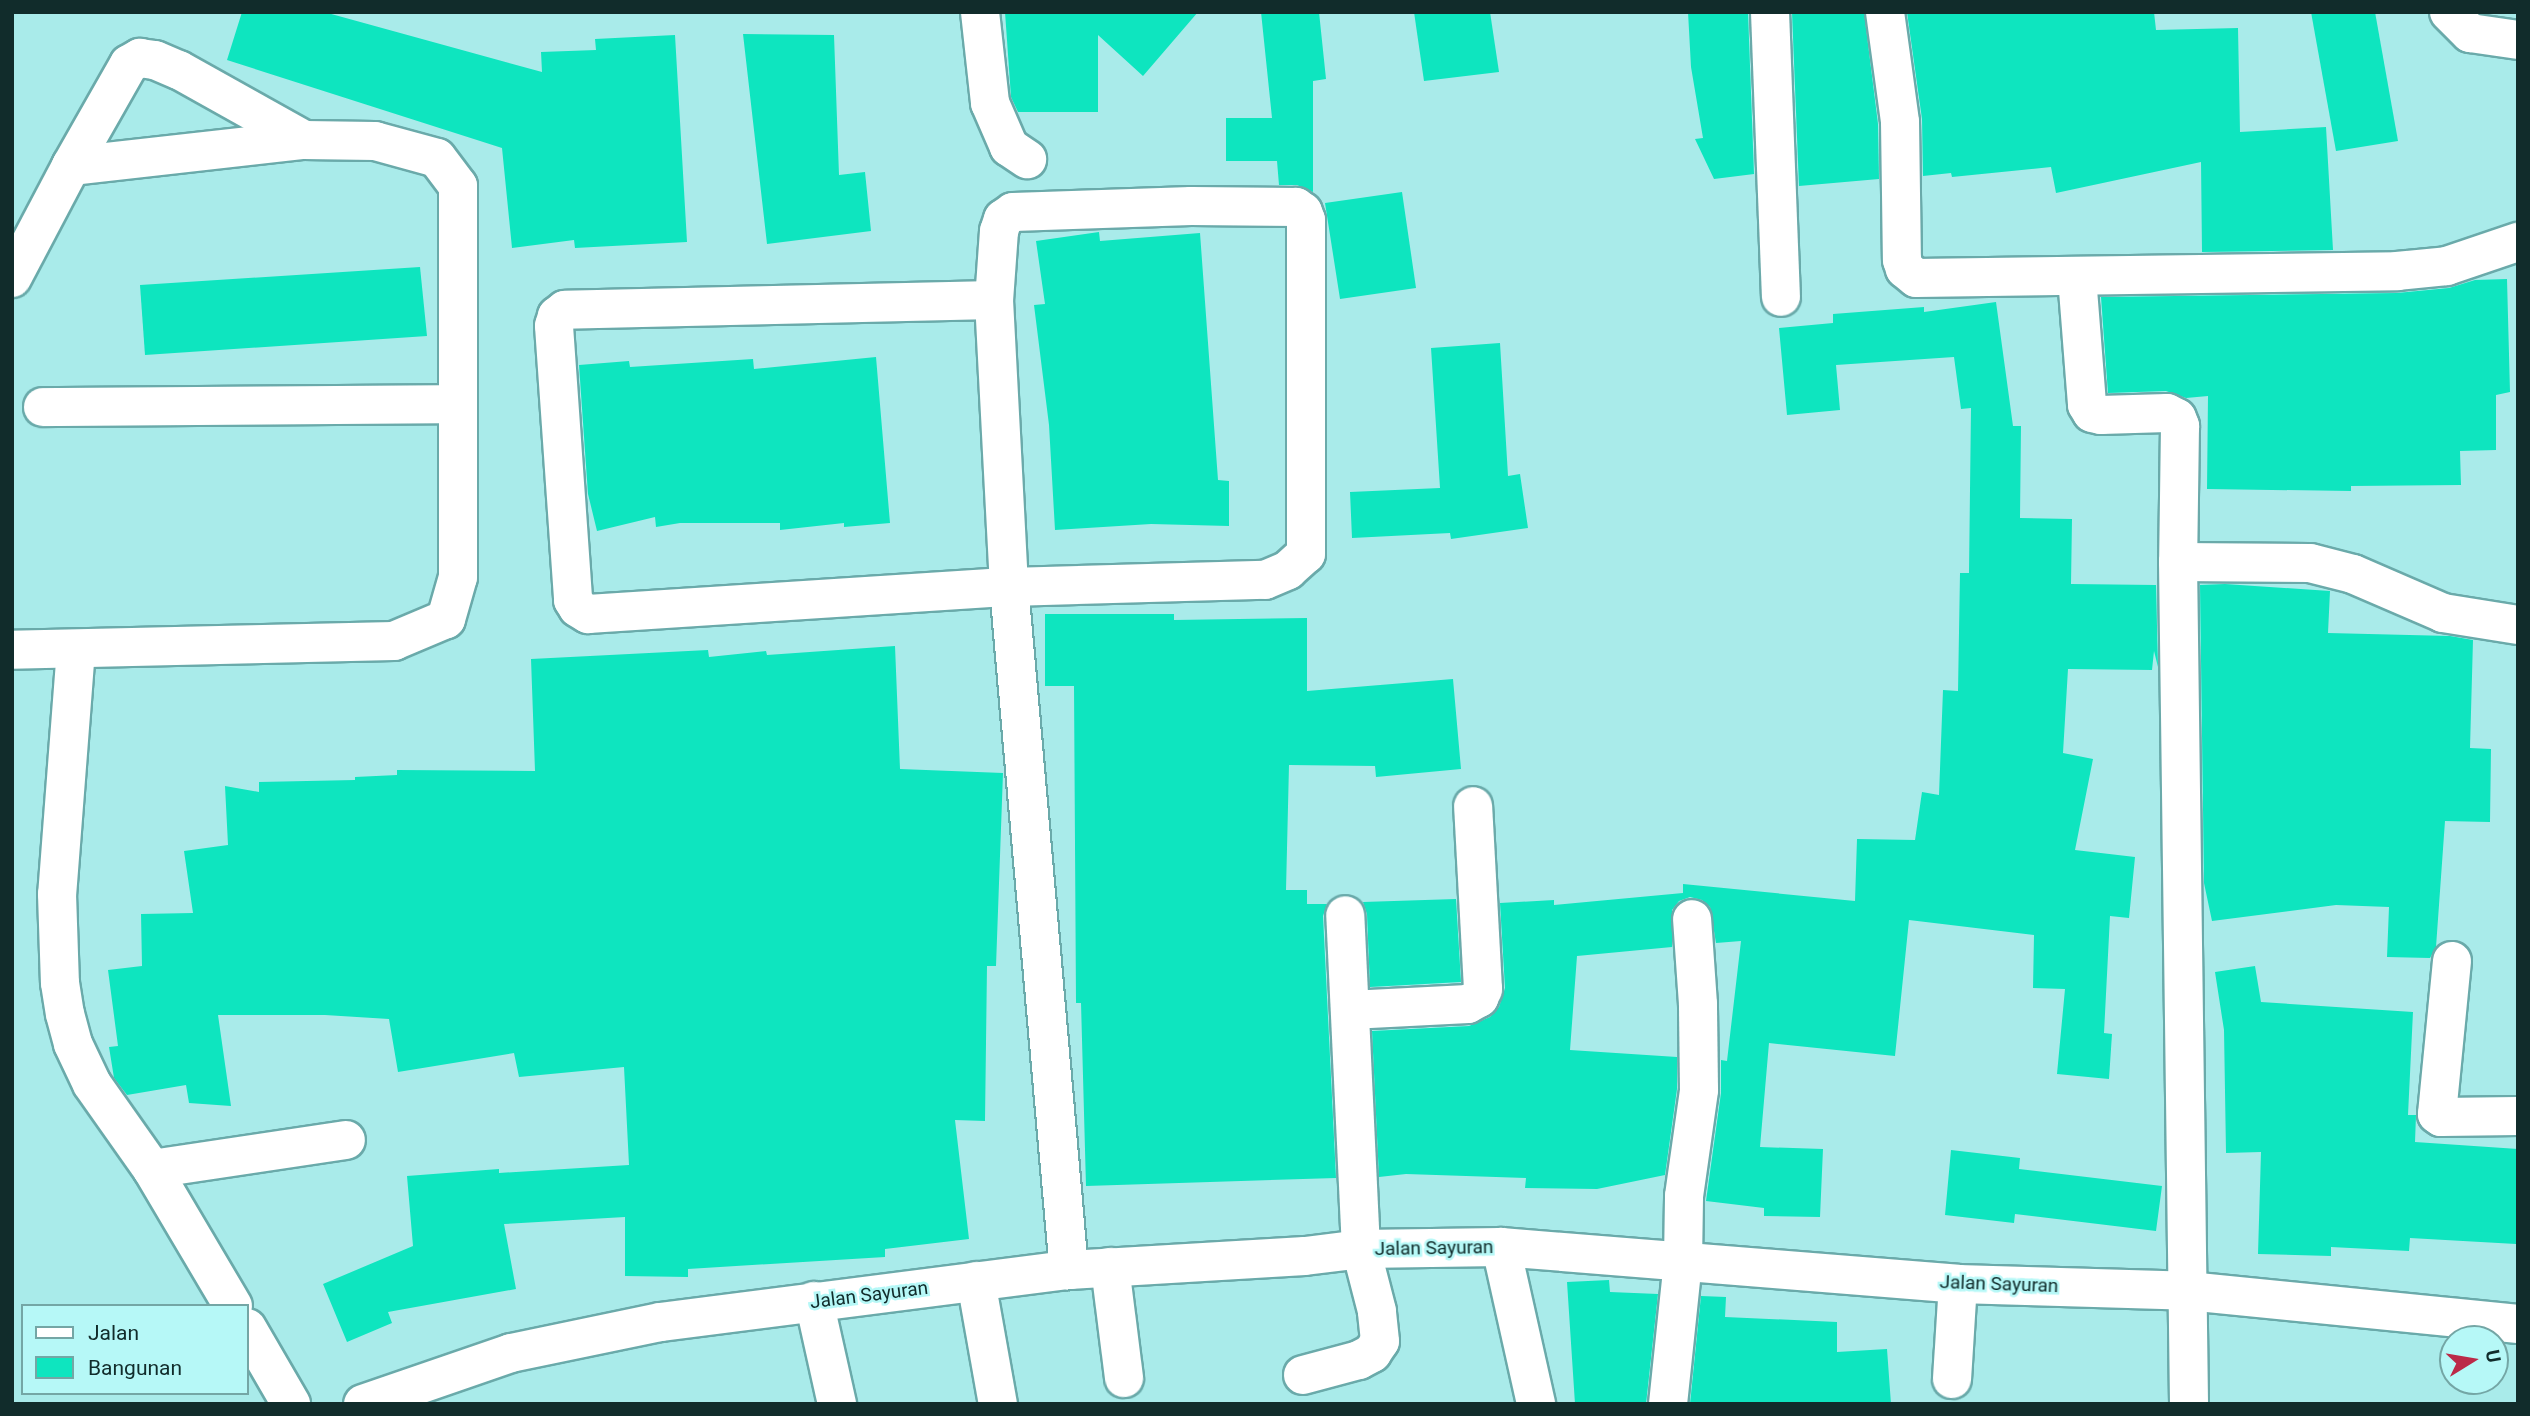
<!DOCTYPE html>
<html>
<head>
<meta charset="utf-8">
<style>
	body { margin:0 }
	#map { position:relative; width:2530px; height:1416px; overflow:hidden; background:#a9ebea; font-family:Roboto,sans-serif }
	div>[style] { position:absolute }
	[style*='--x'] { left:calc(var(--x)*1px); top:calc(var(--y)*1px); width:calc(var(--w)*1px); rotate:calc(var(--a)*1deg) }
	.building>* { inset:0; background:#0ee5bf }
	.roads { filter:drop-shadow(2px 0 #6aaaaa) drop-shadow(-2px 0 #6aaaaa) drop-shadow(0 2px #6aaaaa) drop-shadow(0 -2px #6aaaaa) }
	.minor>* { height:38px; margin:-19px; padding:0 19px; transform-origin:19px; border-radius:19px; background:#fff }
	span { translate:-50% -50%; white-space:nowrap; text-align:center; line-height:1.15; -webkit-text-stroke:5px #b6f8f7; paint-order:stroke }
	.street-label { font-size:19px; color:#112c2b }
	.frame { position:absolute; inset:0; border:14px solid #112c2b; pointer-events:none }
	.legend { position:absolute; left:21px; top:1304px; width:228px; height:91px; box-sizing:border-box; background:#b6f8f7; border:2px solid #74a6a5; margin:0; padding:9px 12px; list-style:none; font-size:21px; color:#112c2b }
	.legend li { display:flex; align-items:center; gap:14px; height:35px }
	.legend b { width:35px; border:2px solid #74a6a5 }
	.north { position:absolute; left:2439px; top:1325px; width:70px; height:70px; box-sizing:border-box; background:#b6f8f7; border:2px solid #74a6a5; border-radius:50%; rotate:79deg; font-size:19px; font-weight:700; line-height:28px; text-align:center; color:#112c2b }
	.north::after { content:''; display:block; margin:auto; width:24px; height:32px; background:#bb2a48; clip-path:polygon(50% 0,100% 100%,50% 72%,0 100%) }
</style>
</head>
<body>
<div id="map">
	<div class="building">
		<i style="clip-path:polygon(242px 12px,324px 12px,542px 72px,541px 52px,596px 50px,595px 39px,675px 35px,687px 242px,575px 248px,574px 240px,512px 248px,502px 148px,227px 60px)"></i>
		<i style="clip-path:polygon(1005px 12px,1198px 12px,1143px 76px,1098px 35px,1098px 112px,1018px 112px,1011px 97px)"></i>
		<i style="clip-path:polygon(1261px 12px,1319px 12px,1326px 79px,1313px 81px,1313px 192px,1297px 185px,1279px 185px,1277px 161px,1226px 161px,1226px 118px,1272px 118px)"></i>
		<i style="clip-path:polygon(1414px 12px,1490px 12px,1499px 72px,1424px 81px)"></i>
		<i style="clip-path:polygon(1688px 12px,1748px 12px,1754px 174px,1714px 179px,1695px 139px,1703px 138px,1691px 67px)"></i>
		<i style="clip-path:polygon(1792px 12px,1864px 12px,1878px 124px,1879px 179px,1799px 186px)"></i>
		<i style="clip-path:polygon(1907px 12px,2154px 12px,2156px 30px,2238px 28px,2240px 132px,2326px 127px,2333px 250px,2202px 252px,2201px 162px,2056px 193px,2051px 167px,1952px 177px,1951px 173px,1923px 176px,1922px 119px)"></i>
		<i style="clip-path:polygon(2311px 12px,2375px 12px,2398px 141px,2336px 151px)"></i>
		<i style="clip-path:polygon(743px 34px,834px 35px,839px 175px,865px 172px,871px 231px,767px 244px)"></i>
		<i style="clip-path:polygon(1402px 192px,1416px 288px,1340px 299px,1325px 203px)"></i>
		<i style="clip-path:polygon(1099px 232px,1100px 241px,1200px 233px,1218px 480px,1229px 481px,1229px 526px,1151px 524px,1055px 530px,1049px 425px,1034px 305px,1045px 304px,1036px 241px)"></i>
		<i style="clip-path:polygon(420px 267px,427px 336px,145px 355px,140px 285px)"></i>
		<i style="clip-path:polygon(2507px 279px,2510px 392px,2496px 395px,2496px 450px,2460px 451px,2461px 485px,2351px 486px,2351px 491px,2207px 489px,2208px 396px,2186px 398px,2166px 391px,2108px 393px,2101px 297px,2397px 293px,2449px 288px,2475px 280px)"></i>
		<i style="clip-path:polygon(1996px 302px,2013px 426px,2021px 426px,2020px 518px,2072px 519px,2071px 584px,2156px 585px,2158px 667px,2154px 651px,2152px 670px,2068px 669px,2063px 753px,2093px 759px,2075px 850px,2135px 857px,2129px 918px,2110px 916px,2104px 1033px,2112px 1034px,2109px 1079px,2057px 1074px,2065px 989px,2033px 988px,2034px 935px,1909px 920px,1895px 1056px,1769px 1043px,1760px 1147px,1823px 1149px,1820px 1217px,1764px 1216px,1764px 1208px,1706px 1201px,1721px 1093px,1721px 1060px,1727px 1061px,1741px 941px,1716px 943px,1710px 907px,1702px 900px,1690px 897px,1679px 901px,1672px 910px,1672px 947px,1577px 956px,1570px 1050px,1677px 1057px,1677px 1089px,1665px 1175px,1597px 1189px,1525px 1188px,1526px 1178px,1406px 1174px,1379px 1177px,1372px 1031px,1469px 1026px,1490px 1017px,1499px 1007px,1505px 988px,1500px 903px,1554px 900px,1554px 905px,1683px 893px,1683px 884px,1855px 901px,1857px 839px,1915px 840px,1922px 792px,1939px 795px,1943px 690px,1958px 691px,1960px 573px,1969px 573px,1971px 408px,1961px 409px,1954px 357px,1836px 365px,1840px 410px,1787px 415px,1779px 328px,1833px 323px,1833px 314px,1924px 307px,1924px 312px)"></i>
		<i style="clip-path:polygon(1500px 343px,1508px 476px,1520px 474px,1528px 528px,1451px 539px,1450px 533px,1352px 538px,1350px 492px,1440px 488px,1431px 348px)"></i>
		<i style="clip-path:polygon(876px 357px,890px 523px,844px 527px,844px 523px,780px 530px,780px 523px,680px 523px,656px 527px,655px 517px,597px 531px,588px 494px,579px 365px,629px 361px,630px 367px,753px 359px,754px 369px)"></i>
		<i style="clip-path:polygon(2225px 584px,2330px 591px,2328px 633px,2450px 636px,2473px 640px,2470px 748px,2491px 749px,2490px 822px,2445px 821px,2436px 947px,2430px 958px,2387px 957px,2389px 907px,2336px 905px,2212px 921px,2204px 883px,2200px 585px)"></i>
		<i style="clip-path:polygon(1045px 614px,1174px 614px,1174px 620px,1307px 618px,1307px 691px,1453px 679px,1461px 769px,1376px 777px,1375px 766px,1289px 765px,1286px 890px,1307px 890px,1307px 904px,1327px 904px,1323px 916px,1336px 1178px,1086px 1186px,1081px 1003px,1076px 1003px,1074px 686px,1045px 686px)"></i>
		<i style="clip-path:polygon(895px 646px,900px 769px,1003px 773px,996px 966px,987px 966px,985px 1121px,955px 1120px,969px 1239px,885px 1249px,885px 1257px,688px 1269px,688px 1277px,625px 1276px,625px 1217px,504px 1224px,516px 1289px,388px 1312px,392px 1323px,347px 1342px,323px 1284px,413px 1246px,407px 1176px,499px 1169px,499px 1173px,629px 1165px,624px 1067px,519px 1077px,514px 1053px,398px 1072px,389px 1019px,325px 1015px,218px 1015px,231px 1106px,189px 1103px,186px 1085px,127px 1095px,114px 1078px,109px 1047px,118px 1046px,108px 970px,142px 966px,141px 914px,193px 913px,184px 851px,228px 845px,225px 786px,259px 792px,259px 782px,355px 780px,355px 777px,397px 775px,397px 770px,535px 771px,531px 659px,708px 650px,709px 657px,766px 651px,767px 655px)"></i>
		<i style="clip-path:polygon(1456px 899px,1461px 982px,1370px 987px,1367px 914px,1363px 902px)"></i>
		<i style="clip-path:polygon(2255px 966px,2261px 1002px,2413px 1012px,2408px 1115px,2416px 1115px,2415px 1142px,2518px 1149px,2516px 1244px,2410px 1238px,2409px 1251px,2331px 1247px,2331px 1256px,2258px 1254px,2261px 1152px,2226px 1153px,2224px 1030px,2215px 972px)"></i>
		<i style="clip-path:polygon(1951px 1150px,2020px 1158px,2019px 1169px,2162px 1186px,2156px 1231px,2015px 1214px,2014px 1223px,1945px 1215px)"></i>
		<i style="clip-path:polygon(1609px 1280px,1610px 1292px,1658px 1294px,1646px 1404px,1575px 1404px,1567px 1282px)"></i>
		<i style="clip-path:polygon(1701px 1296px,1726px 1297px,1725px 1317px,1837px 1322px,1837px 1352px,1887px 1349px,1891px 1404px,1690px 1404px)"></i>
	</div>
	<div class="roads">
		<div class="minor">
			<i style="--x:980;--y:12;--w:92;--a:83.7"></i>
			<i style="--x:990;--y:103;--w:48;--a:66.6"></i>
			<i style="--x:1009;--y:147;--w:22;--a:34"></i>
			<i style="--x:1770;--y:12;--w:285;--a:87.8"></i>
			<i style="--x:1885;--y:12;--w:111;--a:82.2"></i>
			<i style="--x:1900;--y:122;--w:138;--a:89.2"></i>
			<i style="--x:1902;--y:260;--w:9;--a:72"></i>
			<i style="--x:1905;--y:269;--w:14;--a:39"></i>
			<i style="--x:1916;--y:278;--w:481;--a:-0.8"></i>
			<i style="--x:2397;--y:271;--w:50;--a:-5.7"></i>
			<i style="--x:2447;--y:266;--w:75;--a:-18.7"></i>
			<i style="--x:2449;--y:12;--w:30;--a:45"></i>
			<i style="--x:2470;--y:33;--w:49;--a:8.3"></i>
			<i style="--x:71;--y:166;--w:117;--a:-60.4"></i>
			<i style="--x:129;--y:64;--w:13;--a:-29"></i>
			<i style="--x:140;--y:58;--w:15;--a:8"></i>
			<i style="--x:155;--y:60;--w:26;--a:23"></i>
			<i style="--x:179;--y:70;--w:143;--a:29.2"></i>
			<i style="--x:2077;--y:277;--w:128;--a:85.5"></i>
			<i style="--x:2087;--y:405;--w:9;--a:58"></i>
			<i style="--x:2092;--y:413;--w:9;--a:13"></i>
			<i style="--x:2101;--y:415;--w:66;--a:-1.7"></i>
			<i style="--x:2167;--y:413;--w:11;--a:27"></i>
			<i style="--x:2177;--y:418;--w:9;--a:69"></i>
			<i style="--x:2180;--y:426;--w:136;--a:90.8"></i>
			<i style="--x:2178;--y:562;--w:842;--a:89.25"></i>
			<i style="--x:12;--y:278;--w:127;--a:-62.2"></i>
			<i style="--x:71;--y:166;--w:234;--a:-6.4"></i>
			<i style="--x:304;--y:140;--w:71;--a:0.8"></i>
			<i style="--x:375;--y:141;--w:64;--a:15.3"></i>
			<i style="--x:437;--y:158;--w:35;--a:53"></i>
			<i style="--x:458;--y:186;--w:391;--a:90"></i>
			<i style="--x:458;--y:577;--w:44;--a:105.9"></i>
			<i style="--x:446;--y:619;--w:56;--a:157.1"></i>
			<i style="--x:394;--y:641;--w:382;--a:178.7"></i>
			<i style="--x:994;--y:300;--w:429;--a:178.7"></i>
			<i style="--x:565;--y:310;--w:10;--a:143"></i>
			<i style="--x:557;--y:316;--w:10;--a:107"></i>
			<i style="--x:554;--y:326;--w:275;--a:86"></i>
			<i style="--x:573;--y:600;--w:9;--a:58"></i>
			<i style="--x:578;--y:608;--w:12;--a:31"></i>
			<i style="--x:588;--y:614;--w:422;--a:-3.7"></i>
			<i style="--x:1009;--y:587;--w:256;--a:-1.6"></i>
			<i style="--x:1265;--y:580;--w:25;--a:-23"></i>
			<i style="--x:1288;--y:570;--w:24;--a:-42"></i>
			<i style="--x:1306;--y:554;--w:334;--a:-90"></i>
			<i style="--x:1306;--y:220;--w:9;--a:-111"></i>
			<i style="--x:1303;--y:212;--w:9;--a:-144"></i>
			<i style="--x:1296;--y:207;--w:105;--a:-179.5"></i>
			<i style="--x:1191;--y:206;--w:178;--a:178.1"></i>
			<i style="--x:1013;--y:212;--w:12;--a:145"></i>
			<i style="--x:1003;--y:219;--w:13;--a:108"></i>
			<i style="--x:999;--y:231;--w:69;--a:94.1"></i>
			<i style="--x:994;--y:300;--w:287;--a:87"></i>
			<i style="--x:1009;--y:587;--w:686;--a:84.98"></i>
			<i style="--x:43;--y:407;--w:413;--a:-0.4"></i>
			<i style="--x:2178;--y:562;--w:132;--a:0.4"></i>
			<i style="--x:2310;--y:563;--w:44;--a:14.3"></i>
			<i style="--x:2353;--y:574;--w:98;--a:23.4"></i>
			<i style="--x:2443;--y:613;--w:76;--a:9.1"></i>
			<i style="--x:76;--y:649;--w:246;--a:94.4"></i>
			<i style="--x:57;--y:894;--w:89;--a:88.1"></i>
			<i style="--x:60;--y:983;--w:31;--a:81"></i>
			<i style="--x:65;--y:1014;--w:31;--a:75"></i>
			<i style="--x:73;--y:1044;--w:44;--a:64.6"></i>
			<i style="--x:92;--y:1084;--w:104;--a:54.8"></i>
			<i style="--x:152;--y:1169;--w:159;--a:59.4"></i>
			<i style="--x:2452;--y:961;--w:154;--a:95.6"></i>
			<i style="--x:2437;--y:1114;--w:5;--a:37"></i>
			<i style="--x:2441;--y:1117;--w:77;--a:-0.7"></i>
			<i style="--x:1350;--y:1010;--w:118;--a:-2.9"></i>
			<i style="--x:1468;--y:1004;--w:13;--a:-29"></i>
			<i style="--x:1479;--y:998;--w:10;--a:-66"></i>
			<i style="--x:1483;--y:989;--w:183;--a:-93.1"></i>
			<i style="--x:152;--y:1169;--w:196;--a:-8.5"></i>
			<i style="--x:1501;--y:1247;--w:161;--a:77.4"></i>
			<i style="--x:1110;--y:1267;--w:112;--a:82.8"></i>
			<i style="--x:976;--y:1281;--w:125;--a:79.9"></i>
			<i style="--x:814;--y:1301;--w:106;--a:77.4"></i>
			<i style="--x:247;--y:1328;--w:88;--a:59.9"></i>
			<i style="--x:1303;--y:1375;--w:58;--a:-15"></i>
			<i style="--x:1359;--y:1360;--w:15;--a:-28"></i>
			<i style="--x:1372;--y:1353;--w:14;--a:-56"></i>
			<i style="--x:1380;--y:1341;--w:30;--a:-96"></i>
			<i style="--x:1377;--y:1311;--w:64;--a:-104.5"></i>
			<i style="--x:1361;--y:1249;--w:334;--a:-92.7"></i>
			<i style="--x:1952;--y:1379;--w:95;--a:-86.4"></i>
			<i style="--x:363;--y:1404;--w:157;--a:-19"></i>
			<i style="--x:511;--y:1353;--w:153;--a:-11.7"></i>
			<i style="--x:661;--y:1322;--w:411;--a:-7.3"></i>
			<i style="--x:1069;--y:1270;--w:236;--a:-3.4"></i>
			<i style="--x:1305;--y:1256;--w:56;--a:-7.1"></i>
			<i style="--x:1361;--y:1249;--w:140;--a:-0.8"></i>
			<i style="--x:1501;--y:1247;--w:458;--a:4.6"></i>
			<i style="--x:1958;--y:1284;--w:230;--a:1.7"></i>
			<i style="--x:2188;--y:1291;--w:332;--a:5.7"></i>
			<i style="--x:1668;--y:1404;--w:143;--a:-84"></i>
			<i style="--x:1683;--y:1262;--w:66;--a:-89.1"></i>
			<i style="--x:1684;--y:1196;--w:107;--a:-81.9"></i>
			<i style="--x:1699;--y:1090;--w:86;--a:-90.7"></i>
			<i style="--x:1698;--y:1004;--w:85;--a:-94"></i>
		</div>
	</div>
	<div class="street-label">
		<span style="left:1434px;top:1248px;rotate:-1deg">Jalan Sayuran</span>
		<span style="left:1999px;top:1284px;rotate:2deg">Jalan Sayuran</span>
		<span style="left:869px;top:1295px;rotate:-7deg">Jalan Sayuran</span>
	</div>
	<div class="frame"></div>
	<ul class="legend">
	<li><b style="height:9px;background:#fff"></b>Jalan</li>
	<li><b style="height:19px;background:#0ee5bf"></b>Bangunan</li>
	</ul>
	<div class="north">U</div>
</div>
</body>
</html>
